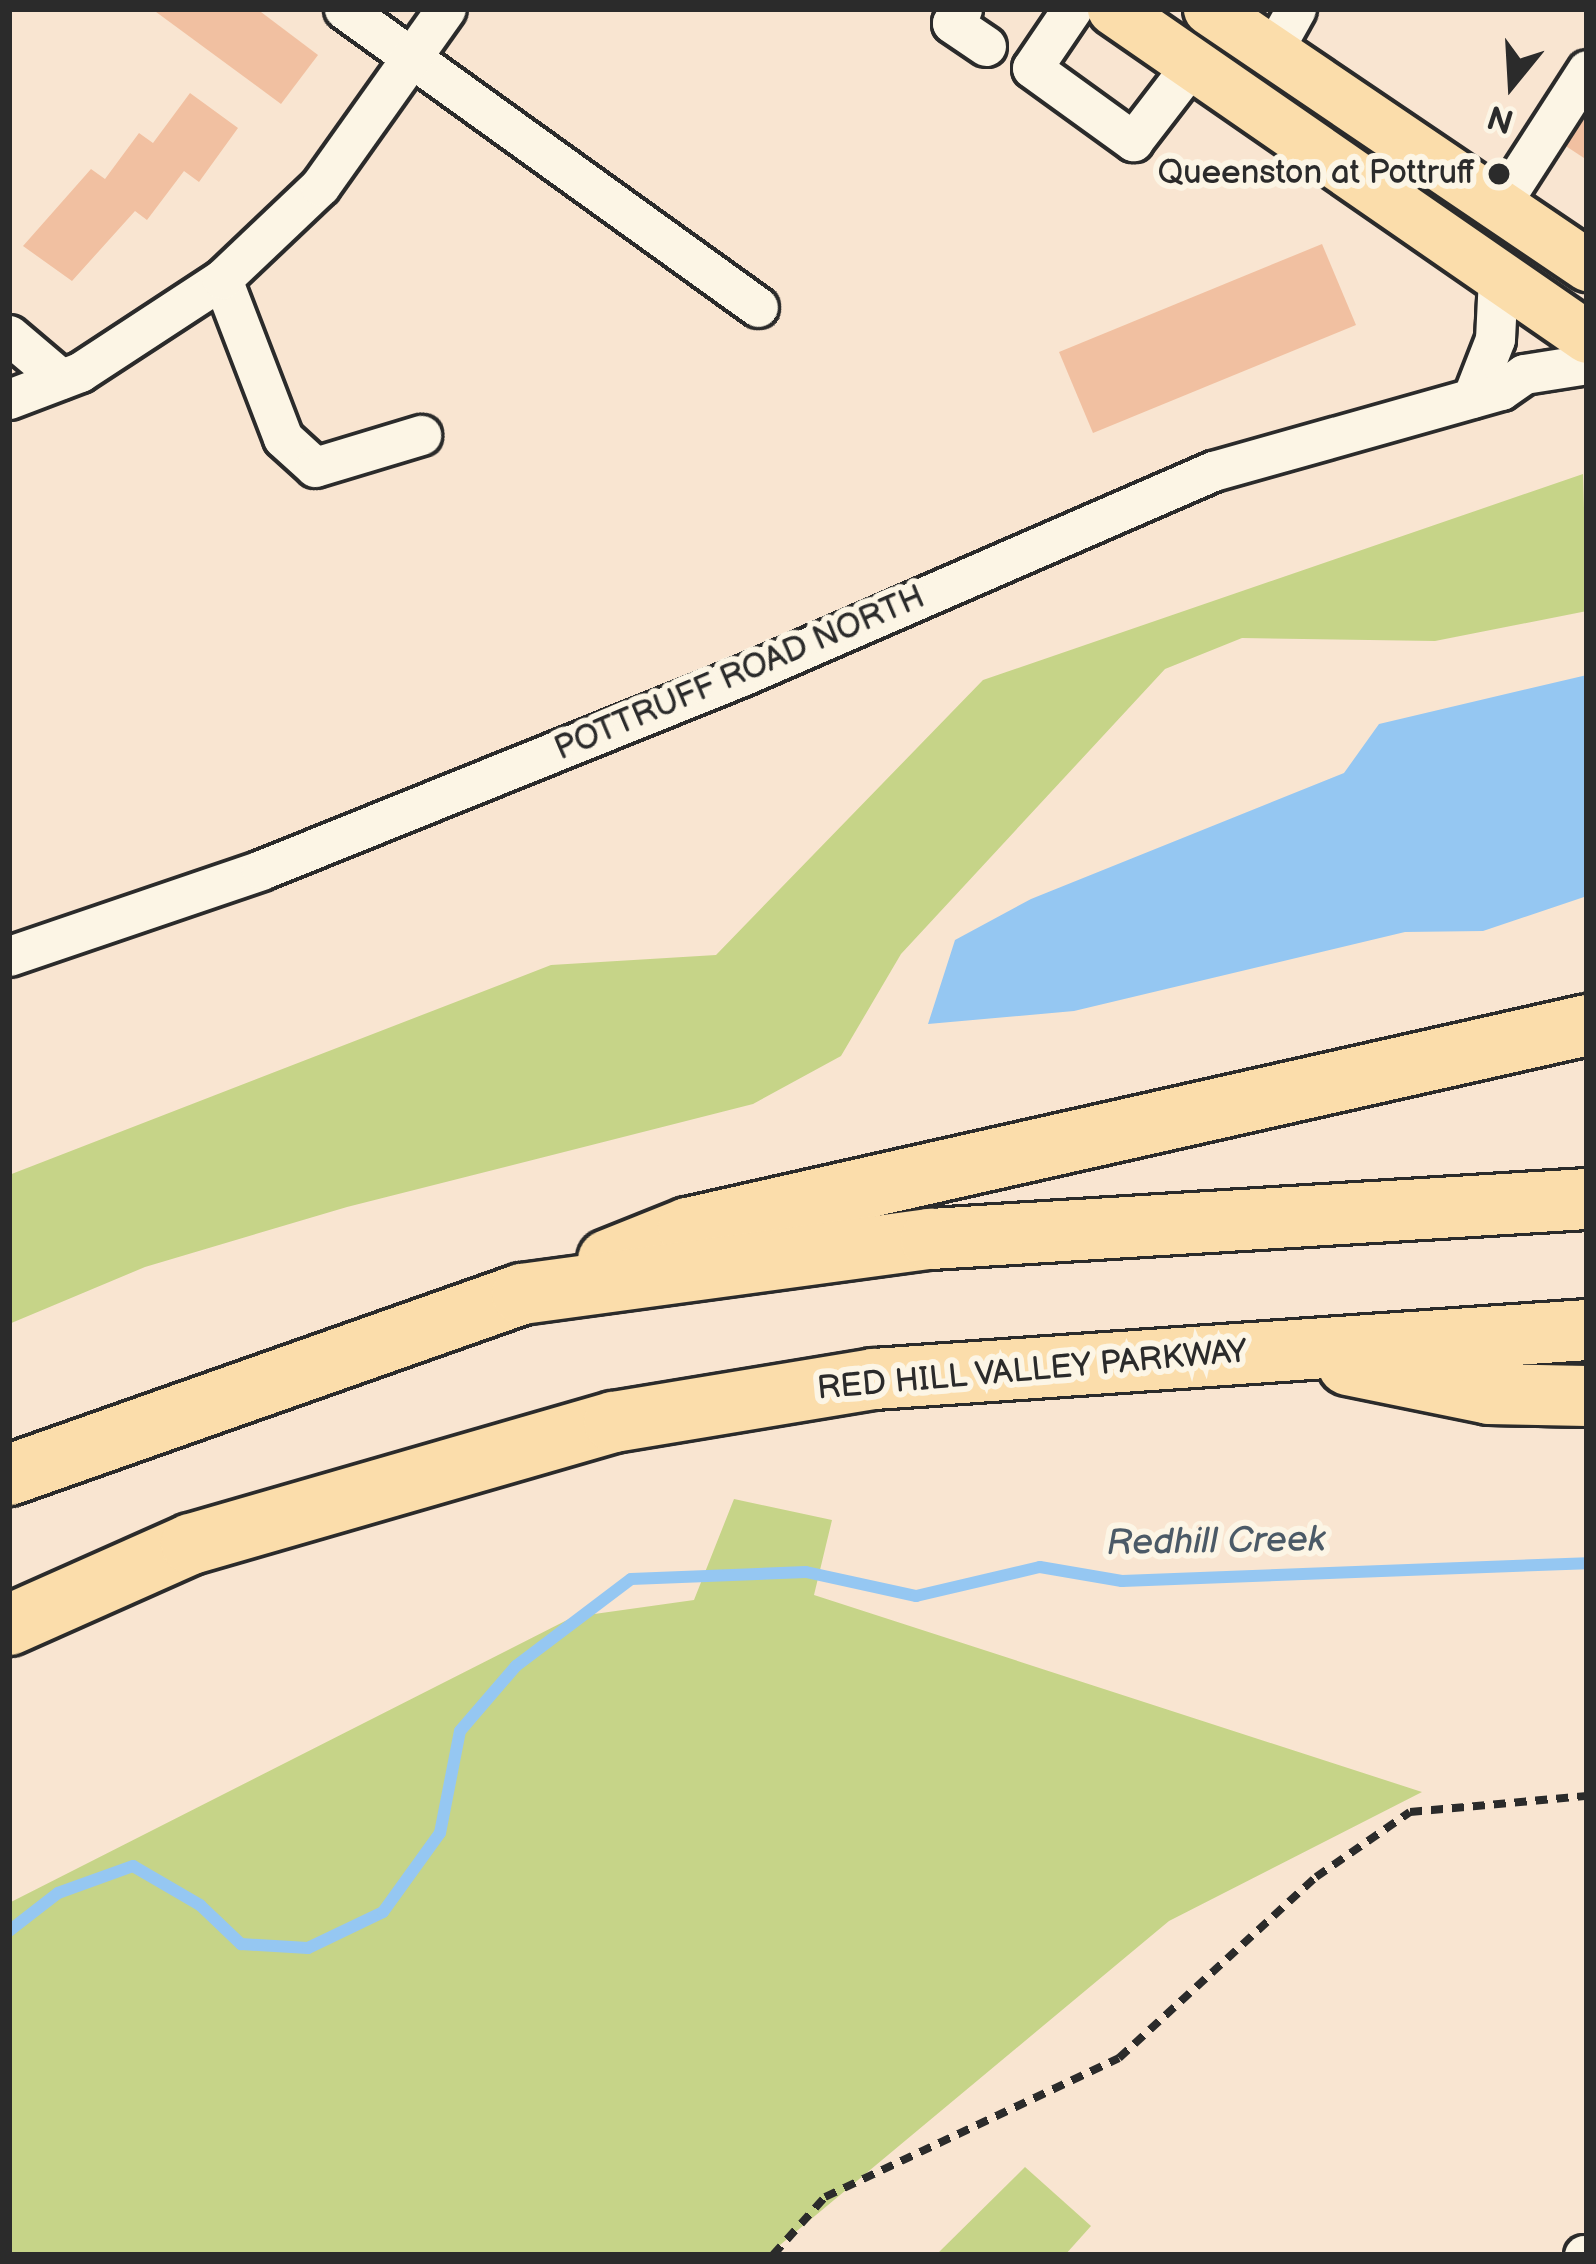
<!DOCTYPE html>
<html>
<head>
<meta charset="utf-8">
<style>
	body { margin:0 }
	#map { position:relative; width:1596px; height:2264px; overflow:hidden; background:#f9e5d1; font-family:"Balsamiq Sans",sans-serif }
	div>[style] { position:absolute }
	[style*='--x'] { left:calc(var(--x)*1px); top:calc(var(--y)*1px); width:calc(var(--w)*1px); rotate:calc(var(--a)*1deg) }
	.green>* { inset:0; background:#c6d488 }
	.water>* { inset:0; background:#95c7f2 }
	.stream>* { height:12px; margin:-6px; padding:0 6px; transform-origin:6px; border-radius:6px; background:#95c7f2 }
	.building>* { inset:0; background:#f1c0a1 }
	.path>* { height:8px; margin-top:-4px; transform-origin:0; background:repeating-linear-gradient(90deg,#2b2b2b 0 12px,transparent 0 21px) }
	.roads { filter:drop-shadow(3px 0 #2b2b2b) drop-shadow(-3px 0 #2b2b2b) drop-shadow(0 3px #2b2b2b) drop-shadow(0 -3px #2b2b2b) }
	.minor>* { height:39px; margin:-19.5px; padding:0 19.5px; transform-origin:19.5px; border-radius:19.5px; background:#fcf5e5 }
	.major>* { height:51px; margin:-25.5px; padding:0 25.5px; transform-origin:25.5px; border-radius:25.5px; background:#fbddab }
	.highway>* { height:60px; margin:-30px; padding:0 30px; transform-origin:30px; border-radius:30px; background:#fbddab }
	.dots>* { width:33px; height:33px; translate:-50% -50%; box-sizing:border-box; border:6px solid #fcf5e5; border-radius:50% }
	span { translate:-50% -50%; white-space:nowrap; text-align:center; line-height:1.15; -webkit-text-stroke:12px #fcf5e5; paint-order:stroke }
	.poi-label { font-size:33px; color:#2b2b2b }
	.right { translate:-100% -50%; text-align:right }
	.street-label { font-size:33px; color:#2b2b2b }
	.water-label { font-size:36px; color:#4b5a67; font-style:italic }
	.frame { position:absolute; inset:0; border:12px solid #2b2b2b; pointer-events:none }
	.north { position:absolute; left:1452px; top:24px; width:120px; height:120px; -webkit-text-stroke:9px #fcf5e5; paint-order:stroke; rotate:198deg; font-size:33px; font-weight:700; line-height:48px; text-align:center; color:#2b2b2b }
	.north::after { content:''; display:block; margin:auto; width:42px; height:54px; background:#2b2b2b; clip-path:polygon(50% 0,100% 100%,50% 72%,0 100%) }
</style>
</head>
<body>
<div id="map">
	<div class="green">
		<i style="clip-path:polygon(1583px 474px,1587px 611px,1435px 641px,1242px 638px,1165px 669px,901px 954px,841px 1056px,753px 1104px,347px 1207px,145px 1267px,9px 1324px,9px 1175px,551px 965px,716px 955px,983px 680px)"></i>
		<i style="clip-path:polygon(734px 1499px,832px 1520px,814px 1595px,1422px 1792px,1169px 1921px,768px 2255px,9px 2255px,9px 1903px,573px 1617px,694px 1600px)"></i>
		<i style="clip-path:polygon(1025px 2167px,1091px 2226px,1065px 2255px,936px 2255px)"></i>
	</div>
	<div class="water">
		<i style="clip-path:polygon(1587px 675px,1587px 896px,1483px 931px,1405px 932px,1074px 1011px,928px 1024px,955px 940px,1031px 899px,1344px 773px,1379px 724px)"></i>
	</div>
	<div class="stream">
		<i style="--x:9;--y:1931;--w:62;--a:-37.8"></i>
		<i style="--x:58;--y:1893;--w:80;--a:-19.8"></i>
		<i style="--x:133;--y:1866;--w:78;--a:30.2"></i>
		<i style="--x:200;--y:1905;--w:57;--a:43.6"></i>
		<i style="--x:241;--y:1944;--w:67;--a:3.4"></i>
		<i style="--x:308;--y:1948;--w:83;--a:-25.6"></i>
		<i style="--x:383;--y:1912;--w:97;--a:-54.2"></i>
		<i style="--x:440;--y:1833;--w:104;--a:-78.9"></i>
		<i style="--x:460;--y:1731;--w:86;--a:-49.3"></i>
		<i style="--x:516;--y:1666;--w:144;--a:-37.1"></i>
		<i style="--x:631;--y:1579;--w:175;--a:-2.3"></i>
		<i style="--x:806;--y:1572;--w:113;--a:12.3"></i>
		<i style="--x:916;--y:1596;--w:127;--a:-13.2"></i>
		<i style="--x:1040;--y:1567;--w:83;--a:9.7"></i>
		<i style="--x:1122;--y:1581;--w:465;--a:-2.2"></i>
	</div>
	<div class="building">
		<i style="clip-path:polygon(152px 9px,257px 9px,318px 55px,281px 104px)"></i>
		<i style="clip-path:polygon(1587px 80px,1587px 160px,1552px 137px)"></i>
		<i style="clip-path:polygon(190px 93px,238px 128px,199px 182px,184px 171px,147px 220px,135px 211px,72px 281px,23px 246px,91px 169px,105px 179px,139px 133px,153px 143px)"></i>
		<i style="clip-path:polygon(1322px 244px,1356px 325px,1093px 433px,1059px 352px)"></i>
	</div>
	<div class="path">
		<i style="--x:773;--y:2255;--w:78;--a:-48.1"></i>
		<i style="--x:825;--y:2197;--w:325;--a:-25.3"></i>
		<i style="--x:1119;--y:2058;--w:268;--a:-42.6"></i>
		<i style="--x:1316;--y:1877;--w:114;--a:-34.7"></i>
		<i style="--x:1410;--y:1812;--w:178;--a:-5.2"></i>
	</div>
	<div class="roads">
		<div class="minor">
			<i style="--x:344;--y:9;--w:510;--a:35.75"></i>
			<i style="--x:962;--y:9;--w:17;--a:126"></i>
			<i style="--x:952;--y:23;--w:41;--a:34.1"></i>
			<i style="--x:1072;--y:9;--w:71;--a:124.1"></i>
			<i style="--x:1032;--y:68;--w:125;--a:35.9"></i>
			<i style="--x:1133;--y:141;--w:97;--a:-52.5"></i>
			<i style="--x:1272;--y:52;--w:49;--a:-60.8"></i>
			<i style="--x:1498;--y:208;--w:164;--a:-57.2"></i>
			<i style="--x:222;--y:279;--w:170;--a:69"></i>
			<i style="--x:283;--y:438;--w:43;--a:42.2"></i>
			<i style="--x:315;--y:467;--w:111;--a:-16.8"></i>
			<i style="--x:9;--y:335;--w:68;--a:40.2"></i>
			<i style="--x:1472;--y:398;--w:63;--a:-68.7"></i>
			<i style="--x:1495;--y:339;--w:61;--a:-87.2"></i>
			<i style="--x:9;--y:399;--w:76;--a:-20.8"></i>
			<i style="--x:80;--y:372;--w:170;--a:-33.2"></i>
			<i style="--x:222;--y:279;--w:135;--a:-43.5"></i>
			<i style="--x:320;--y:186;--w:217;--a:-54.6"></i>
			<i style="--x:9;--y:956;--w:266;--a:-18.8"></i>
			<i style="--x:261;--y:870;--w:519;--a:-21.97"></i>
			<i style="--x:742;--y:676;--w:514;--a:-23.52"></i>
			<i style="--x:1213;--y:471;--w:299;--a:-15.7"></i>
			<i style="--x:1501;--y:390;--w:28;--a:-35"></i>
			<i style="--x:1524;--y:374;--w:64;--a:-9"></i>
			<i style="--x:1584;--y:2255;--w:3;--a:0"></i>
		</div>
		<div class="major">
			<i style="--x:1113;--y:9;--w:576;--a:34.68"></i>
			<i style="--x:1209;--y:9;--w:457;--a:34.1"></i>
		</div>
		<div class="highway">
			<i style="--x:608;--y:1260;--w:86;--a:-21.8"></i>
			<i style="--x:688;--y:1228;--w:922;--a:-12.72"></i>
			<i style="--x:1348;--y:1365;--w:144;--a:11.6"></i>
			<i style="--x:1489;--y:1394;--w:98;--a:1.2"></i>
			<i style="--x:9;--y:1475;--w:544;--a:-19.43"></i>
			<i style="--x:522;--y:1294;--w:413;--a:-7.7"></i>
			<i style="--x:931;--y:1239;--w:657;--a:-3.49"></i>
			<i style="--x:9;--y:1625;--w:199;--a:-24"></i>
			<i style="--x:191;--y:1544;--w:440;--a:-16.1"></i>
			<i style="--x:614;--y:1422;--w:264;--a:-9.4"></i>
			<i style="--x:874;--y:1379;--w:715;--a:-3.93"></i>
		</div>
	</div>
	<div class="dots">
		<i style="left:1499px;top:174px;background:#2b2b2b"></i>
	</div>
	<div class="poi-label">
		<span class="right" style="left:1475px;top:174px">Queenston at Pottruff</span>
	</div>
	<div class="street-label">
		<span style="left:740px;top:674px;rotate:-23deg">POTTRUFF ROAD NORTH</span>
		<span style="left:1032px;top:1371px;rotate:-5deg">RED HILL VALLEY PARKWAY</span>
	</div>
	<div class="water-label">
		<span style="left:1216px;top:1542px;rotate:-1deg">Redhill Creek</span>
	</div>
	<div class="frame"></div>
	<div class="north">N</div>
</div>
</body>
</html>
